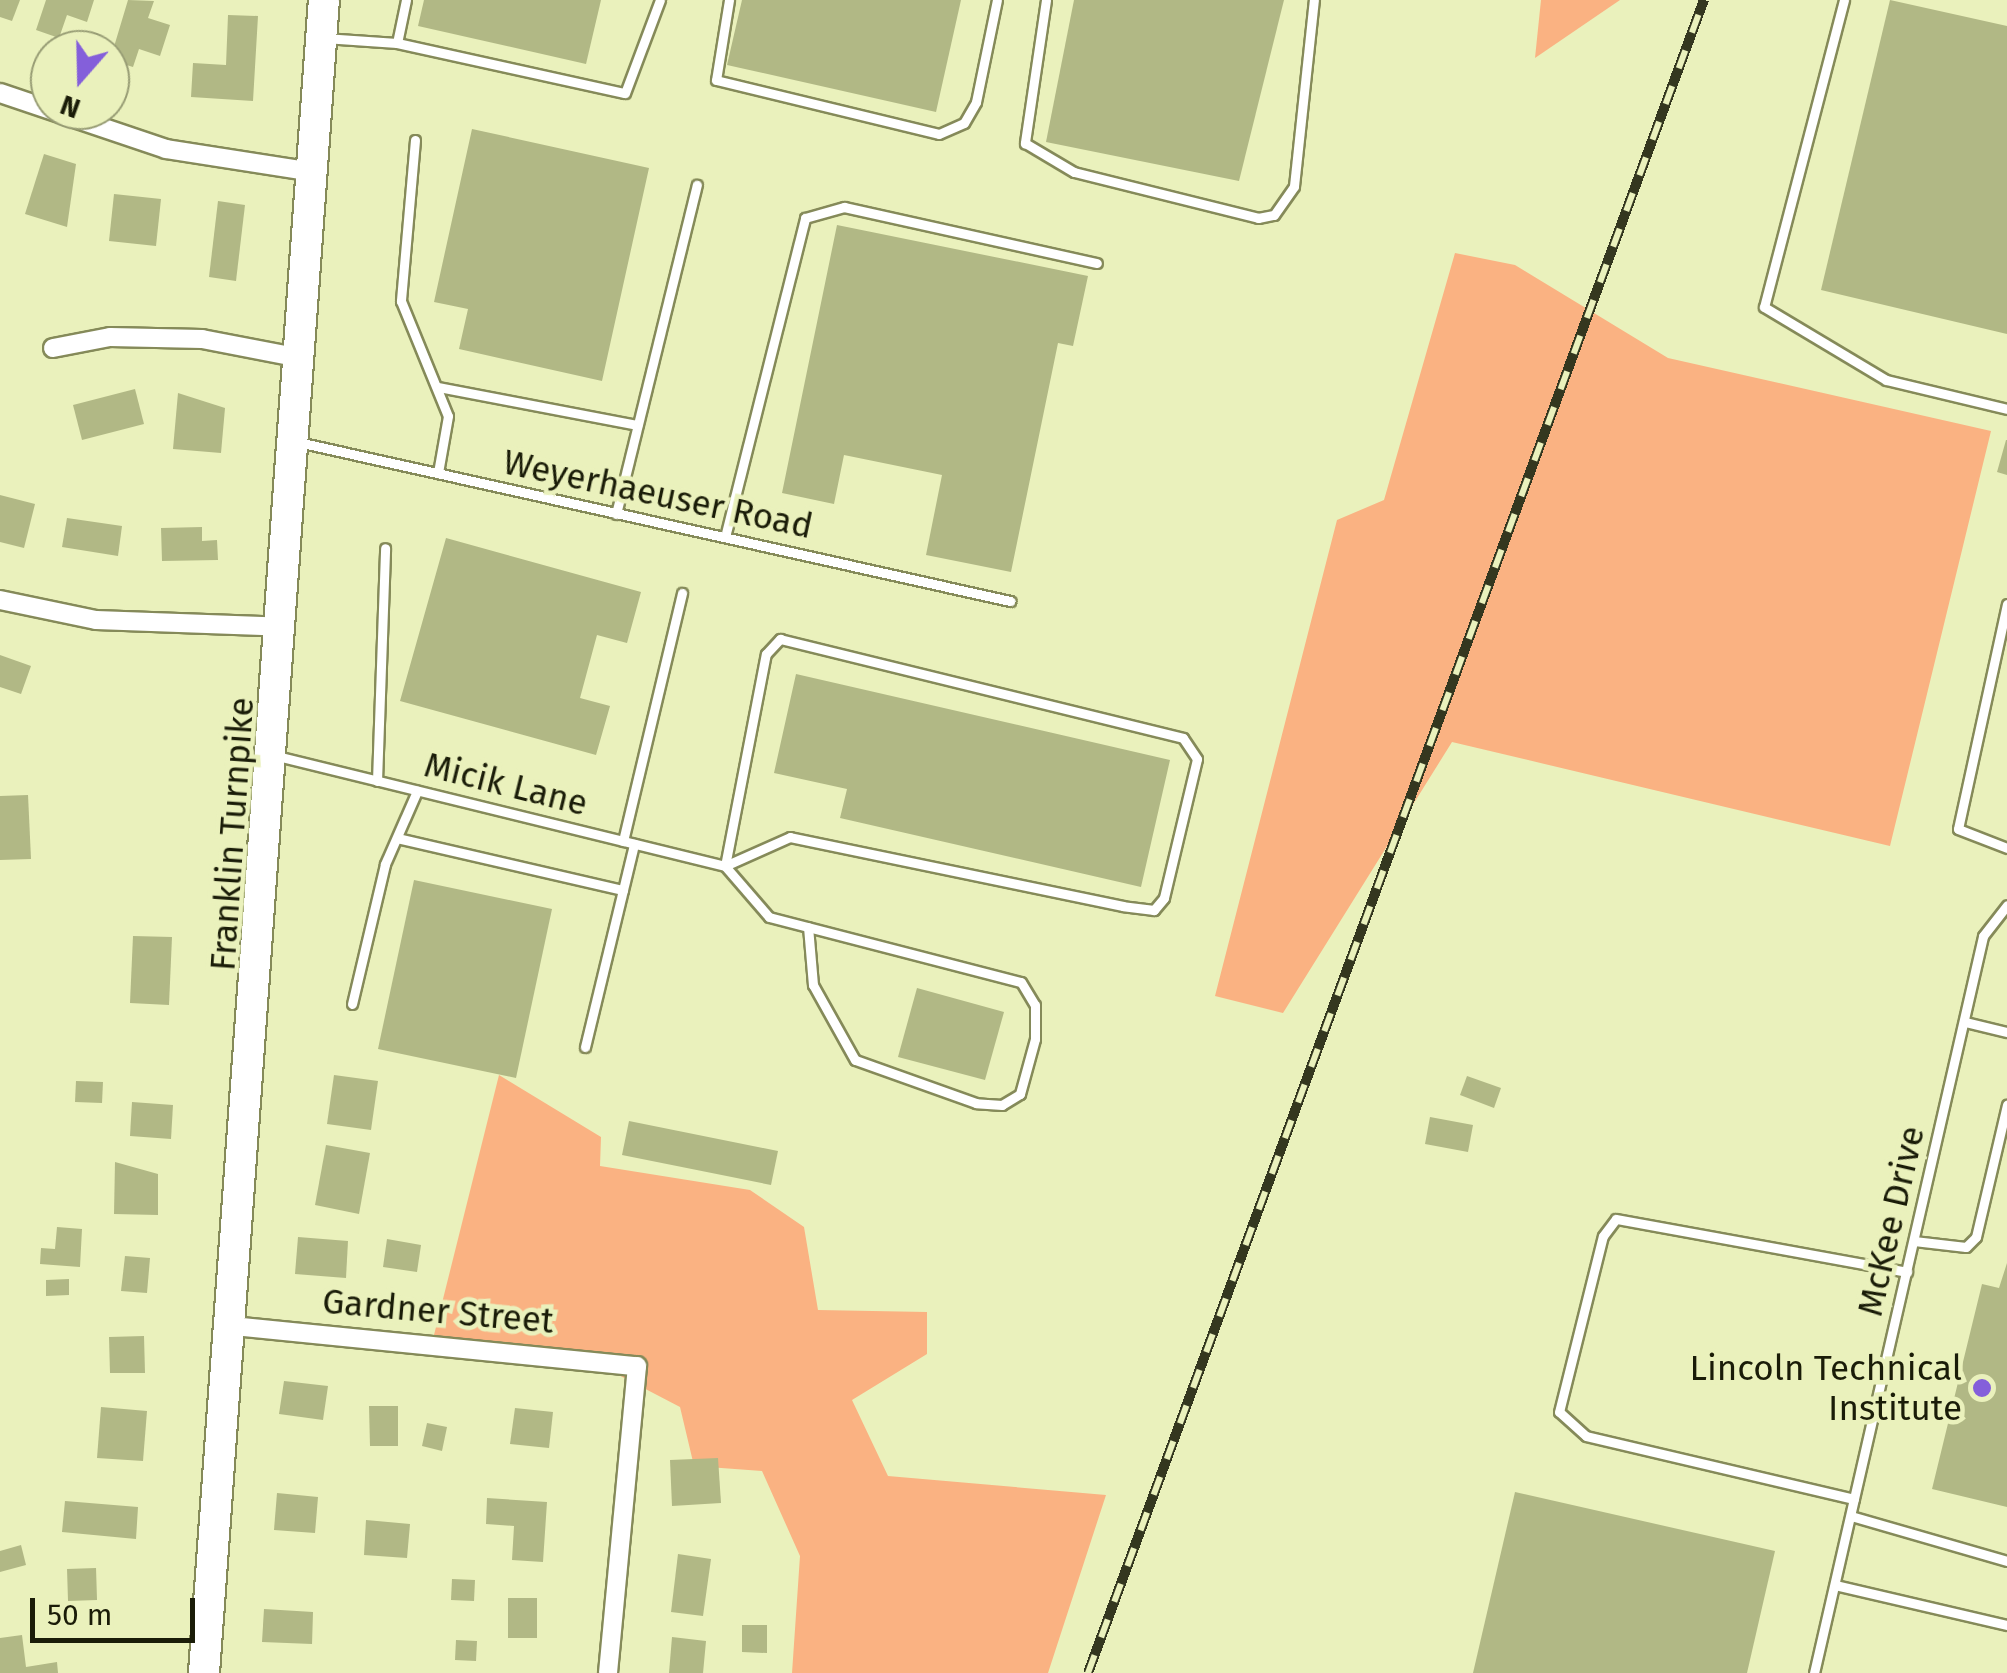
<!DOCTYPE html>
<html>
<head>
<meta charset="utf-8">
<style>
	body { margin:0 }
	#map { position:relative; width:2007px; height:1673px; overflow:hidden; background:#eaf1bc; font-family:"Fira Sans",sans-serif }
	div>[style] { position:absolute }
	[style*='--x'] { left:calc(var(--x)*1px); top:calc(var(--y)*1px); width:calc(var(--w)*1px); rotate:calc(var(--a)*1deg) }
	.green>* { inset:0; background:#fab282 }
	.building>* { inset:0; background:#b1b885 }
	.roads { filter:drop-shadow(2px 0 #858a59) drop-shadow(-2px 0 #858a59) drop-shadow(0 2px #858a59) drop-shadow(0 -2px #858a59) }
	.service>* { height:9px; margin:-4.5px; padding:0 4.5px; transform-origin:4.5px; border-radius:4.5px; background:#fff }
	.minor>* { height:18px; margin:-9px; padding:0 9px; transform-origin:9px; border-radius:9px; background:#fff }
	.primary>* { height:30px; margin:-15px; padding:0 15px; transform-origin:15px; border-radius:15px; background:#fff }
	.rail>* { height:10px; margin-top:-5px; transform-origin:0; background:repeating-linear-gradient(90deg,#eaf1bc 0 19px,#34371f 0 38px); box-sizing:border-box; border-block:2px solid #34371f }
	.dots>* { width:28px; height:28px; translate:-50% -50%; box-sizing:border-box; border:5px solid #eaf1bc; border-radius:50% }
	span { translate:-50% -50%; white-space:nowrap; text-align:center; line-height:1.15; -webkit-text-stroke:9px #eaf1bc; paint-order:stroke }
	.street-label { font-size:35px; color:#1a1c08 }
	.poi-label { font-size:35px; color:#1a1c08 }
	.right { translate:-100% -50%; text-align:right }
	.north { position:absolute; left:30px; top:30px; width:100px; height:100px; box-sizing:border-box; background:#eaf1bc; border:2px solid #979c74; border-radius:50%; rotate:200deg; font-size:28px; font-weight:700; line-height:40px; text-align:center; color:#1a1c08 }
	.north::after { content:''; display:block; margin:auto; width:35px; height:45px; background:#845fda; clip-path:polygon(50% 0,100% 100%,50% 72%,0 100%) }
	.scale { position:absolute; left:30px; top:1598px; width:165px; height:45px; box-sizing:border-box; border:5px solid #1a1c08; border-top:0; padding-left:12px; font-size:30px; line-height:35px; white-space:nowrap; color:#1a1c08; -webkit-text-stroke:8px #eaf1bc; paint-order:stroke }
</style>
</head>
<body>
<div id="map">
	<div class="green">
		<i style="clip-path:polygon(1541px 0,1620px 0,1535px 58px)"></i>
		<i style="clip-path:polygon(1455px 253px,1515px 265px,1668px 358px,1991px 431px,1890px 846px,1452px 742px,1283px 1013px,1215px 996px,1337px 520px,1384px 500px)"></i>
		<i style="clip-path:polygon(499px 1075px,601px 1137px,600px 1166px,750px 1190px,804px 1227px,818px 1310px,927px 1312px,927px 1354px,852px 1400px,888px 1476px,1106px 1495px,1048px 1673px,792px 1673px,800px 1556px,762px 1471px,694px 1466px,680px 1407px,609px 1370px,431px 1347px)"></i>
	</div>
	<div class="building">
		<i style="clip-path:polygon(0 0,20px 0,12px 21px,0 17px)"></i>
		<i style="clip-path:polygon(46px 0,94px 0,87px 22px,67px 15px,59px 38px,36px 30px)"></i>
		<i style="clip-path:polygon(128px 0,154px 1px,148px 18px,170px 25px,160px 56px,139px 49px,133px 67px,110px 60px)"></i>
		<i style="clip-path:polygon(424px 0,601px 0,586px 64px,418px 26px)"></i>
		<i style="clip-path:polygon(742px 0,961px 0,936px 112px,727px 65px)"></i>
		<i style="clip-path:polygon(1074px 0,1284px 0,1239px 181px,1046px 142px)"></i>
		<i style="clip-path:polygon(1890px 0,2007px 26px,2007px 334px,1821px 290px)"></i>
		<i style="clip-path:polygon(228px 15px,258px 16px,253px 101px,191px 97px,193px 63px,226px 65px)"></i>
		<i style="clip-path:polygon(472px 129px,649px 168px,602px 381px,459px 349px,468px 309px,434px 302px)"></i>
		<i style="clip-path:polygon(44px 154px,76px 164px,67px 227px,25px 214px)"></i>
		<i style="clip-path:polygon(114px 194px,161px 199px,156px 246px,109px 241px)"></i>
		<i style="clip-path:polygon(218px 201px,245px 205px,236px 281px,209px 277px)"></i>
		<i style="clip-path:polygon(837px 225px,1088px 276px,1073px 346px,1058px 343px,1011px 572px,926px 555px,942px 475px,844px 455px,834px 504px,782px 493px)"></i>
		<i style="clip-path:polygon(135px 389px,144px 424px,82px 440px,73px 405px)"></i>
		<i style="clip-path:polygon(178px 393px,225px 408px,221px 453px,173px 449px)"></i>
		<i style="clip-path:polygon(2006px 440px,2007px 440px,2007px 475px,1997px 472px)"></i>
		<i style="clip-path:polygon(0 495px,35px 504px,24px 548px,0 542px)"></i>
		<i style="clip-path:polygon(67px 518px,122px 526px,118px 556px,62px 547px)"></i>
		<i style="clip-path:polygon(202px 527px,202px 541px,217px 540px,218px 560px,162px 561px,161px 528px)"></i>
		<i style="clip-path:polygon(446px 538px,641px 592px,627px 643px,597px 635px,580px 698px,610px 706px,596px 755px,400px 701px)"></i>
		<i style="clip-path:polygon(0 655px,31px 666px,21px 694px,0 687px)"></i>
		<i style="clip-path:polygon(796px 674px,1170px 760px,1141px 887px,840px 818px,847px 789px,774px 773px)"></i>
		<i style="clip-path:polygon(28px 795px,31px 859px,0 860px,0 796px)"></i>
		<i style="clip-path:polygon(414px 880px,552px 909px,516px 1078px,378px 1049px)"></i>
		<i style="clip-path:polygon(133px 936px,172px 937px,169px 1005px,130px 1003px)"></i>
		<i style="clip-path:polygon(917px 988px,1004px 1012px,985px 1080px,898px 1057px)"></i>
		<i style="clip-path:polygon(334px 1075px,378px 1081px,371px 1130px,327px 1124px)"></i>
		<i style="clip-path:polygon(1467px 1076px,1501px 1088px,1494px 1108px,1460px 1095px)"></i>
		<i style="clip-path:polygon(76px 1081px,103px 1082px,102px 1103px,75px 1102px)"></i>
		<i style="clip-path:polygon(132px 1102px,173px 1105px,171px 1139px,130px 1136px)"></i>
		<i style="clip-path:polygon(1430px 1117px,1473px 1125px,1468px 1152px,1425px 1144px)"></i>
		<i style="clip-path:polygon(629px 1121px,778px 1151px,771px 1185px,622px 1155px)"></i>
		<i style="clip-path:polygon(326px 1145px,370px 1153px,359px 1214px,315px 1205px)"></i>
		<i style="clip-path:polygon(115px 1162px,158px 1174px,158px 1215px,114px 1214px)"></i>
		<i style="clip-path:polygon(57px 1227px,82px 1229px,80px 1267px,40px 1264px,41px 1248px,55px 1249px)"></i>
		<i style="clip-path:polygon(298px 1237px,348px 1241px,346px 1278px,295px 1274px)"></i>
		<i style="clip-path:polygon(387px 1239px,421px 1245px,417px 1272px,383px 1267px)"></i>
		<i style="clip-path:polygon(125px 1256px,150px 1258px,147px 1293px,121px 1291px)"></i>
		<i style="clip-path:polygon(2007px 1263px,2007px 1507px,1932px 1489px,1982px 1284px,1999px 1288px)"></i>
		<i style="clip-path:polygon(69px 1279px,69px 1295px,46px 1296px,46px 1280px)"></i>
		<i style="clip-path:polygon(144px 1336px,145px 1373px,110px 1373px,109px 1337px)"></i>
		<i style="clip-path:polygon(284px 1381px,328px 1386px,323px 1420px,279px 1414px)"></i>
		<i style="clip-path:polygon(369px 1406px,398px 1406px,398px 1446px,370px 1446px)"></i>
		<i style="clip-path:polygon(101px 1407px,147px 1411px,143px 1461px,97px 1458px)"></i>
		<i style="clip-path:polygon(515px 1408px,553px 1412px,549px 1448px,510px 1444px)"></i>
		<i style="clip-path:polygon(427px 1423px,447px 1427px,442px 1451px,422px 1446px)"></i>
		<i style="clip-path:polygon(718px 1458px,721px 1503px,672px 1506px,670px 1460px)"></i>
		<i style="clip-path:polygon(1515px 1492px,1775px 1551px,1747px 1673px,1473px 1673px)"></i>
		<i style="clip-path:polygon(277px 1493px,318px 1497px,315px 1533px,274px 1530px)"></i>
		<i style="clip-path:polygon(487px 1498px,547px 1502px,543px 1562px,512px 1560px,514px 1526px,486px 1524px)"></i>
		<i style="clip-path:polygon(65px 1501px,138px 1507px,136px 1539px,62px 1532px)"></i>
		<i style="clip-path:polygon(366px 1520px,410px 1524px,407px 1558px,364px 1555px)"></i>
		<i style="clip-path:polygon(21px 1545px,26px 1565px,0 1572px,0 1551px)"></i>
		<i style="clip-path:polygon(678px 1554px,711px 1559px,703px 1616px,671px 1612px)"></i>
		<i style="clip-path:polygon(96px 1568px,97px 1600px,68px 1601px,67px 1569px)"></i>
		<i style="clip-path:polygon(452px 1579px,475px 1580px,474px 1601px,451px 1600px)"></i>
		<i style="clip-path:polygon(508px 1598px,537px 1598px,537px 1638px,508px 1638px)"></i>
		<i style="clip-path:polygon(264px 1609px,313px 1612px,312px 1644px,262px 1642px)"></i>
		<i style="clip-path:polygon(742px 1625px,767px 1625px,767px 1653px,742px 1652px)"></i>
		<i style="clip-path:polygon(22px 1635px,26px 1667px,57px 1662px,58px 1673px,0 1673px,0 1638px)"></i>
		<i style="clip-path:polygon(672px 1637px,706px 1641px,703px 1673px,669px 1673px)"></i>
		<i style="clip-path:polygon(456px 1640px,477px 1641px,476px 1661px,455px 1660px)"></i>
	</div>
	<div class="roads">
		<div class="service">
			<i style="--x:729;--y:0;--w:81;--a:99.2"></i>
			<i style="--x:716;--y:80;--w:229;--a:13.6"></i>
			<i style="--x:939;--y:134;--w:27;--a:-24"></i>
			<i style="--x:964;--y:123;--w:24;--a:-60"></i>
			<i style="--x:976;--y:102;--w:104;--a:-78.4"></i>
			<i style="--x:1046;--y:0;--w:145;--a:98.4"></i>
			<i style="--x:1025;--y:143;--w:57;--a:30.6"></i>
			<i style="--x:1074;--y:172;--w:190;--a:14"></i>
			<i style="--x:1258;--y:218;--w:16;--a:-11"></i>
			<i style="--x:1274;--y:215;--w:35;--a:-55"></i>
			<i style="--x:1294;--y:186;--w:187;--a:-83.9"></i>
			<i style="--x:1844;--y:0;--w:317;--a:104.6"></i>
			<i style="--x:1764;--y:307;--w:142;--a:30.9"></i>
			<i style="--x:1886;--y:380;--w:124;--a:13.5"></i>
			<i style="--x:324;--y:38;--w:73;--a:3.9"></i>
			<i style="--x:397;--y:43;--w:233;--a:12.4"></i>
			<i style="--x:625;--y:93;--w:99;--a:-69.4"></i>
			<i style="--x:397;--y:43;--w:44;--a:-78.2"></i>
			<i style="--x:415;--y:140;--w:162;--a:95"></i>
			<i style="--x:401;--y:301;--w:124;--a:67.8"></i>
			<i style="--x:448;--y:416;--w:58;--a:100"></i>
			<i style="--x:438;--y:387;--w:203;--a:10.8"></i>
			<i style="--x:298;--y:442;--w:730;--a:12.59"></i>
			<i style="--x:616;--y:514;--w:339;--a:-76.2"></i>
			<i style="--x:725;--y:537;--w:329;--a:-75.9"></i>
			<i style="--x:805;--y:218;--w:41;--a:-15.8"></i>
			<i style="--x:844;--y:207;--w:259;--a:12.5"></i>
			<i style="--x:2007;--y:604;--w:230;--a:102.3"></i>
			<i style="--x:1958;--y:829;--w:53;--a:21.2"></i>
			<i style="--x:780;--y:639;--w:415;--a:13.8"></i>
			<i style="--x:1183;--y:738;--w:25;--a:56"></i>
			<i style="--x:1197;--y:759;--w:143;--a:103.4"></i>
			<i style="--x:1164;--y:898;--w:16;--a:130"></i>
			<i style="--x:1154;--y:910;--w:31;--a:-173"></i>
			<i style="--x:1123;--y:906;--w:340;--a:-168.3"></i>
			<i style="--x:790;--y:837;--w:71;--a:156"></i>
			<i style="--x:725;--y:866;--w:216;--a:-79.1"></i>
			<i style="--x:766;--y:654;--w:21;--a:-47"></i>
			<i style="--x:277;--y:756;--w:461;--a:13.8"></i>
			<i style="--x:377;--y:781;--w:233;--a:-88"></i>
			<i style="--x:397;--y:838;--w:232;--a:13"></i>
			<i style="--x:623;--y:841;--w:255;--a:-76.6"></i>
			<i style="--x:725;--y:866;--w:67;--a:49.2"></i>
			<i style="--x:769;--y:917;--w:260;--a:14.5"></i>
			<i style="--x:1021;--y:982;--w:27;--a:59"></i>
			<i style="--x:1035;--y:1005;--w:34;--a:90"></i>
			<i style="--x:1035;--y:1039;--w:57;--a:105.3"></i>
			<i style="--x:1020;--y:1094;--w:21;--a:149"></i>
			<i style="--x:1002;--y:1105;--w:26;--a:-176"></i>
			<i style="--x:976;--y:1103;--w:128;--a:-160.4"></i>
			<i style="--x:855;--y:1060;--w:86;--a:-119.2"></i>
			<i style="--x:813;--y:985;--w:58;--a:-94.9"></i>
			<i style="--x:352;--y:1004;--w:144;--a:-76.7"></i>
			<i style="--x:385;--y:864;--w:80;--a:-66.3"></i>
			<i style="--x:1965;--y:1022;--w:43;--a:13.4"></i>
			<i style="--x:585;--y:1047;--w:209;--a:-76.4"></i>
			<i style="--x:1914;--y:1241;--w:52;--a:6.6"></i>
			<i style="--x:1966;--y:1247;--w:14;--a:-45"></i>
			<i style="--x:1976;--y:1237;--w:136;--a:-76.8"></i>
			<i style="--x:1854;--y:1499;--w:275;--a:-166.8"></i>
			<i style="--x:1586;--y:1436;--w:36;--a:-138"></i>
			<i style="--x:1559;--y:1412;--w:181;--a:-76"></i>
			<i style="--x:1603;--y:1236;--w:21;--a:-53"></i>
			<i style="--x:1616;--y:1219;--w:296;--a:10.3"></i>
			<i style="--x:1851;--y:1516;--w:162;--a:16.1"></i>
			<i style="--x:1835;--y:1585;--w:177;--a:13.1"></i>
			<i style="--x:1814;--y:1673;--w:756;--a:-77.08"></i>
			<i style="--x:1983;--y:936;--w:39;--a:-52"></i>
		</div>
		<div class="minor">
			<i style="--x:0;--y:93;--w:175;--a:18.6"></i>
			<i style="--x:166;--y:149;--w:149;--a:8.9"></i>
			<i style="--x:53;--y:348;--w:58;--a:-10.9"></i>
			<i style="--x:110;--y:337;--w:92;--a:1.2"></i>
			<i style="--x:202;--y:339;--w:101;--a:10.9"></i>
			<i style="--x:0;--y:600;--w:98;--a:11.8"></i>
			<i style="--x:96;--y:620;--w:187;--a:2.1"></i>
			<i style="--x:233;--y:1326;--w:406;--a:5.7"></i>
			<i style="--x:637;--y:1366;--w:308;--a:95.4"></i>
		</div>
		<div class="primary">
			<i style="--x:204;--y:1673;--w:1677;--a:-85.9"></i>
		</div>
	</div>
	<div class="rail">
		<i style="--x:1088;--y:1673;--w:1783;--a:-69.79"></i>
	</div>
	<div class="dots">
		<i style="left:1982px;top:1388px;background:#845fda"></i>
	</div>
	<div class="street-label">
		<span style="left:658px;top:494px;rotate:12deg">Weyerhaeuser Road</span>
		<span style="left:506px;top:784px;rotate:14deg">Micik Lane</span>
		<span style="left:232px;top:834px;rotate:-86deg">Franklin Turnpike</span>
		<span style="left:1891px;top:1221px;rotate:-77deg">McKee Drive</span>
		<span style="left:438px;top:1311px;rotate:5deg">Gardner Street</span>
	</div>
	<div class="poi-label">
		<span class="right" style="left:1962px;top:1388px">Lincoln Technical<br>Institute</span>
	</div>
	<div class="north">N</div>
	<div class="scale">50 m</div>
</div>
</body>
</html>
